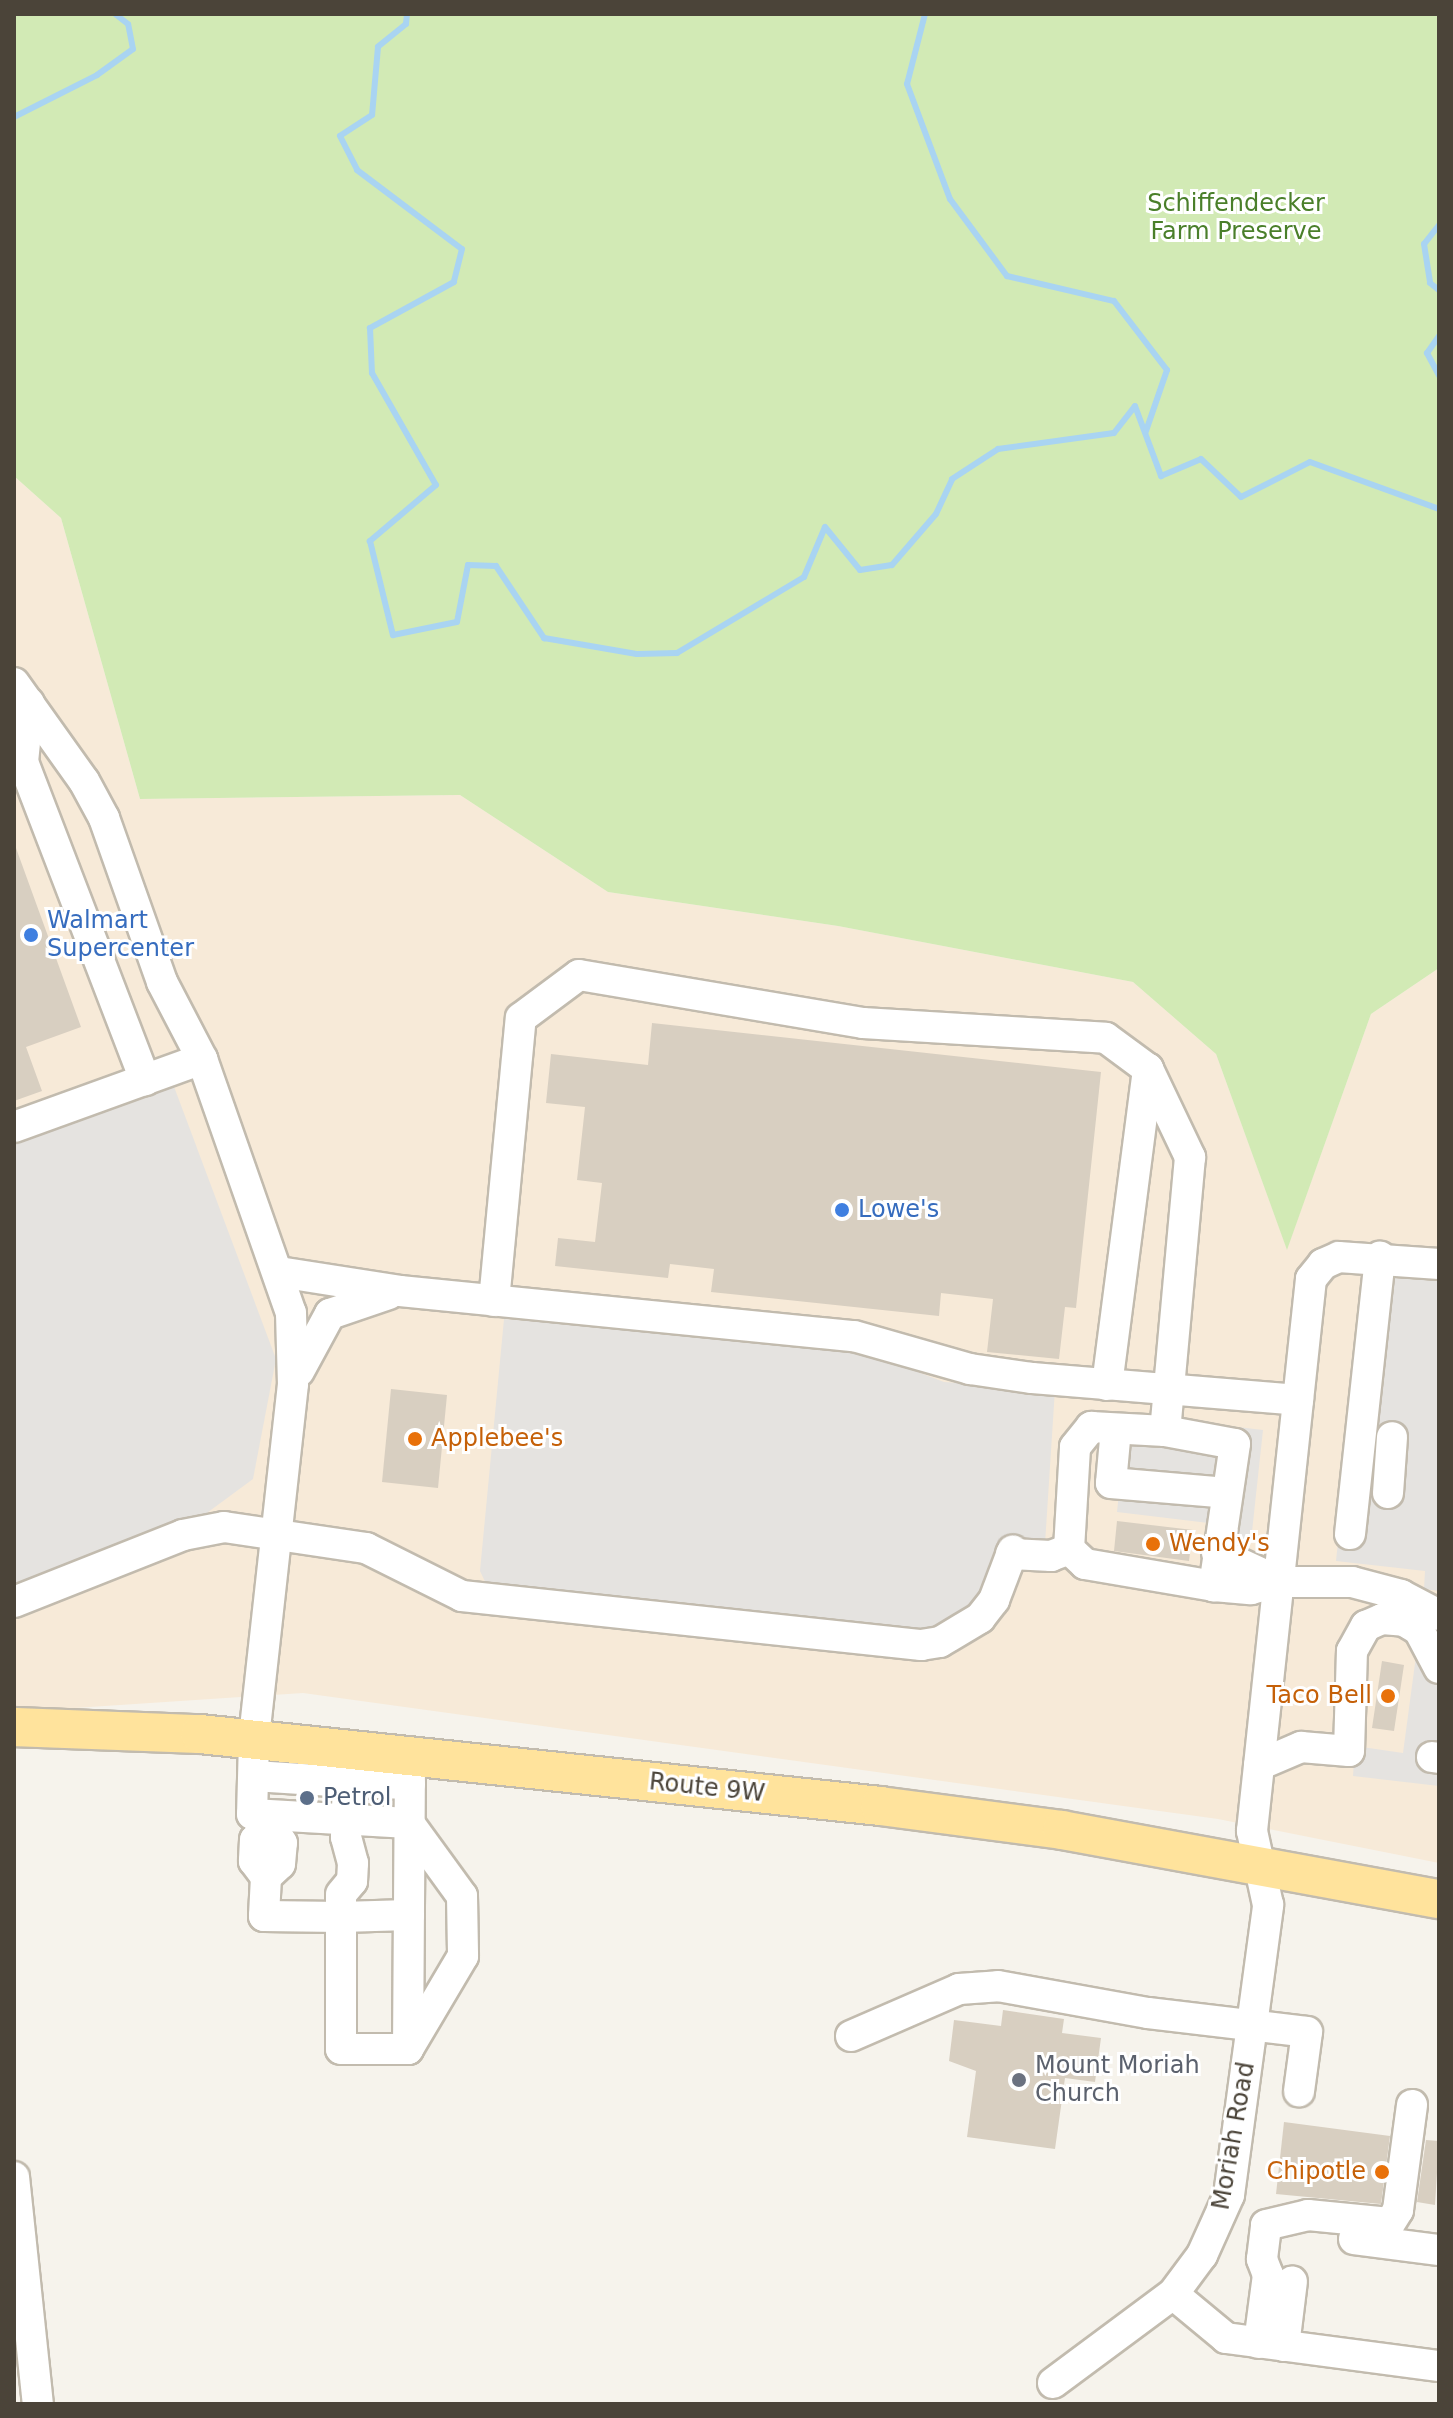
<!DOCTYPE html>
<html>
<head>
<meta charset="utf-8">
<style>
	body { margin:0 }
	#map { position:relative; width:1453px; height:2418px; overflow:hidden; background:#f6f3ec; font-family:"DejaVu Sans",sans-serif }
	div>[style] { position:absolute }
	[style*='--x'] { left:calc(var(--x)*1px); top:calc(var(--y)*1px); width:calc(var(--w)*1px); rotate:calc(var(--a)*1deg) }
	.commercial>* { inset:0; background:#f7ead8 }
	.green>* { inset:0; background:#d2eab5 }
	.parking>* { inset:0; background:#e5e3e0 }
	.stream>* { height:6px; margin:-3px; padding:0 3px; transform-origin:3px; border-radius:3px; background:#a9d4f2 }
	.building>* { inset:0; background:#d8cfc1 }
	.roads { filter:drop-shadow(2px 0 #c2bbae) drop-shadow(-2px 0 #c2bbae) drop-shadow(0 2px #c2bbae) drop-shadow(0 -2px #c2bbae) }
	.minor>* { height:30px; margin:-15px; padding:0 15px; transform-origin:15px; border-radius:15px; background:#fff }
	.major>* { height:38px; margin:-19px; padding:0 19px; transform-origin:19px; border-radius:19px; background:#ffe39c }
	.dots>* { width:22px; height:22px; translate:-50% -50%; box-sizing:border-box; border:4px solid #fff; border-radius:50% }
	span { translate:-50% -50%; white-space:nowrap; text-align:center; line-height:1.15; -webkit-text-stroke:6px #fff; paint-order:stroke }
	.park-label { font-size:24px; color:#4a7f2a }
	.shop-label { font-size:24px; color:#366cbe }
	.left { translate:0 -50%; text-align:left }
	.food-label { font-size:24px; color:#c56008 }
	.right { translate:-100% -50%; text-align:right }
	.street-label { font-size:24px; color:#4b4439 }
	.service-label { font-size:24px; color:#4e5e75 }
	.worship-label { font-size:24px; color:#5b616d }
	.frame { position:absolute; inset:0; border:16px solid #4b4439; pointer-events:none }
</style>
</head>
<body>
<div id="map">
	<div class="commercial">
		<i style="clip-path:polygon(14px 476px,61px 518px,140px 799px,460px 795px,608px 892px,838px 926px,1133px 982px,1216px 1054px,1287px 1249px,1371px 1014px,1439px 968px,1439px 1863px,1218px 1819px,303px 1693px,14px 1712px)"></i>
	</div>
	<div class="green">
		<i style="clip-path:polygon(14px 14px,1439px 14px,1439px 968px,1371px 1014px,1287px 1250px,1216px 1054px,1133px 982px,838px 926px,608px 892px,460px 795px,140px 799px,61px 518px,14px 476px)"></i>
	</div>
	<div class="parking">
		<i style="clip-path:polygon(173px 1084px,276px 1359px,253px 1479px,196px 1521px,14px 1592px,14px 1142px)"></i>
		<i style="clip-path:polygon(1366px 1276px,1439px 1281px,1439px 1591px,1424px 1589px,1425px 1571px,1336px 1561px)"></i>
		<i style="clip-path:polygon(504px 1319px,847px 1345px,944px 1382px,1055px 1389px,1045px 1544px,978px 1602px,923px 1636px,489px 1590px,480px 1571px)"></i>
		<i style="clip-path:polygon(1179px 1420px,1263px 1430px,1251px 1541px,1215px 1538px,1217px 1524px,1117px 1512px,1125px 1433px)"></i>
		<i style="clip-path:polygon(1416px 1656px,1439px 1662px,1439px 1786px,1353px 1776px,1355px 1746px,1403px 1753px)"></i>
	</div>
	<div class="stream">
		<i style="--x:407;--y:14;--w:10;--a:96"></i>
		<i style="--x:406;--y:24;--w:36;--a:141"></i>
		<i style="--x:378;--y:47;--w:68;--a:95"></i>
		<i style="--x:372;--y:115;--w:38;--a:147"></i>
		<i style="--x:340;--y:136;--w:38;--a:63"></i>
		<i style="--x:357;--y:170;--w:131;--a:37"></i>
		<i style="--x:462;--y:249;--w:34;--a:104"></i>
		<i style="--x:454;--y:282;--w:96;--a:151.3"></i>
		<i style="--x:370;--y:328;--w:45;--a:87.5"></i>
		<i style="--x:372;--y:373;--w:129;--a:60.3"></i>
		<i style="--x:436;--y:485;--w:87;--a:139.7"></i>
		<i style="--x:370;--y:541;--w:97;--a:76.3"></i>
		<i style="--x:393;--y:635;--w:65;--a:-11.5"></i>
		<i style="--x:457;--y:622;--w:58;--a:-79.1"></i>
		<i style="--x:468;--y:565;--w:28;--a:2"></i>
		<i style="--x:496;--y:566;--w:87;--a:56.3"></i>
		<i style="--x:544;--y:638;--w:94;--a:9.8"></i>
		<i style="--x:637;--y:654;--w:40;--a:-1.4"></i>
		<i style="--x:677;--y:653;--w:148;--a:-30.9"></i>
		<i style="--x:804;--y:577;--w:54;--a:-67.2"></i>
		<i style="--x:825;--y:527;--w:55;--a:50.9"></i>
		<i style="--x:860;--y:570;--w:32;--a:-9"></i>
		<i style="--x:892;--y:565;--w:67;--a:-49.2"></i>
		<i style="--x:936;--y:514;--w:38;--a:-65"></i>
		<i style="--x:952;--y:479;--w:55;--a:-33.1"></i>
		<i style="--x:998;--y:449;--w:117;--a:-7.9"></i>
		<i style="--x:1114;--y:433;--w:34;--a:-52"></i>
		<i style="--x:1135;--y:406;--w:75;--a:69.6"></i>
		<i style="--x:1161;--y:476;--w:43;--a:-23"></i>
		<i style="--x:1201;--y:459;--w:55;--a:43.5"></i>
		<i style="--x:1241;--y:497;--w:77;--a:-26.9"></i>
		<i style="--x:1310;--y:462;--w:137;--a:20"></i>
		<i style="--x:925;--y:14;--w:72;--a:104.4"></i>
		<i style="--x:907;--y:84;--w:123;--a:69.5"></i>
		<i style="--x:950;--y:199;--w:96;--a:53.5"></i>
		<i style="--x:1007;--y:276;--w:110;--a:13.2"></i>
		<i style="--x:1114;--y:301;--w:87;--a:52.5"></i>
		<i style="--x:1167;--y:370;--w:65;--a:109"></i>
		<i style="--x:14;--y:117;--w:93;--a:-26.8"></i>
		<i style="--x:97;--y:75;--w:44;--a:-35.8"></i>
		<i style="--x:133;--y:49;--w:25;--a:-101"></i>
		<i style="--x:128;--y:24;--w:16;--a:-142"></i>
		<i style="--x:1439;--y:225;--w:24;--a:128"></i>
		<i style="--x:1424;--y:244;--w:39;--a:81"></i>
		<i style="--x:1430;--y:283;--w:11;--a:38"></i>
		<i style="--x:1439;--y:336;--w:21;--a:125"></i>
		<i style="--x:1427;--y:353;--w:26;--a:62"></i>
	</div>
	<div class="building">
		<i style="clip-path:polygon(16px 848px,81px 1027px,26px 1047px,42px 1091px,14px 1101px)"></i>
		<i style="clip-path:polygon(652px 1023px,1101px 1072px,1076px 1308px,1065px 1307px,1059px 1359px,987px 1352px,993px 1299px,941px 1293px,939px 1316px,711px 1292px,714px 1269px,670px 1264px,668px 1278px,555px 1266px,558px 1238px,595px 1242px,602px 1183px,577px 1180px,585px 1107px,546px 1103px,551px 1054px,648px 1065px)"></i>
		<i style="clip-path:polygon(391px 1389px,447px 1395px,438px 1488px,382px 1482px)"></i>
		<i style="clip-path:polygon(1117px 1521px,1193px 1530px,1189px 1561px,1114px 1551px)"></i>
		<i style="clip-path:polygon(1382px 1661px,1404px 1665px,1394px 1731px,1372px 1728px)"></i>
		<i style="clip-path:polygon(1003px 2010px,1064px 2019px,1062px 2033px,1101px 2038px,1095px 2082px,1065px 2078px,1055px 2149px,967px 2137px,976px 2071px,949px 2061px,954px 2020px,1001px 2026px)"></i>
		<i style="clip-path:polygon(1284px 2122px,1390px 2136px,1381px 2204px,1276px 2194px)"></i>
		<i style="clip-path:polygon(1426px 2140px,1439px 2141px,1435px 2205px,1417px 2202px)"></i>
	</div>
	<div class="roads">
		<div class="minor">
			<i style="--x:14;--y:683;--w:120;--a:54.5"></i>
			<i style="--x:84;--y:781;--w:42;--a:61.6"></i>
			<i style="--x:104;--y:818;--w:174;--a:70.5"></i>
			<i style="--x:162;--y:982;--w:87;--a:62.5"></i>
			<i style="--x:202;--y:1059;--w:269;--a:70.7"></i>
			<i style="--x:291;--y:1313;--w:71;--a:88.4"></i>
			<i style="--x:293;--y:1384;--w:358;--a:96.3"></i>
			<i style="--x:254;--y:1740;--w:74;--a:91.5"></i>
			<i style="--x:252;--y:1814;--w:157;--a:3.3"></i>
			<i style="--x:409;--y:1823;--w:90;--a:54"></i>
			<i style="--x:462;--y:1896;--w:60;--a:89"></i>
			<i style="--x:463;--y:1956;--w:108;--a:120.6"></i>
			<i style="--x:29;--y:703;--w:59;--a:95.8"></i>
			<i style="--x:23;--y:762;--w:341;--a:69"></i>
			<i style="--x:14;--y:1127;--w:200;--a:-19.9"></i>
			<i style="--x:279;--y:1272;--w:122;--a:8.9"></i>
			<i style="--x:400;--y:1291;--w:456;--a:5.7"></i>
			<i style="--x:854;--y:1336;--w:121;--a:15.9"></i>
			<i style="--x:970;--y:1369;--w:63;--a:8.3"></i>
			<i style="--x:1032;--y:1378;--w:267;--a:4.7"></i>
			<i style="--x:494;--y:1301;--w:284;--a:-84.6"></i>
			<i style="--x:521;--y:1018;--w:72;--a:-36.6"></i>
			<i style="--x:579;--y:975;--w:288;--a:9.6"></i>
			<i style="--x:863;--y:1023;--w:243;--a:3.5"></i>
			<i style="--x:1106;--y:1038;--w:52;--a:36.4"></i>
			<i style="--x:1148;--y:1069;--w:98;--a:64.5"></i>
			<i style="--x:1190;--y:1157;--w:275;--a:95.2"></i>
			<i style="--x:1165;--y:1431;--w:71;--a:10.5"></i>
			<i style="--x:1235;--y:1444;--w:144;--a:98.4"></i>
			<i style="--x:299;--y:1371;--w:65;--a:-61.5"></i>
			<i style="--x:330;--y:1314;--w:62;--a:-18.7"></i>
			<i style="--x:1107;--y:1385;--w:319;--a:-82.6"></i>
			<i style="--x:1116;--y:1429;--w:54;--a:95.3"></i>
			<i style="--x:1111;--y:1483;--w:116;--a:4.9"></i>
			<i style="--x:1388;--y:1493;--w:56;--a:-85.9"></i>
			<i style="--x:1350;--y:1534;--w:279;--a:-83.8"></i>
			<i style="--x:1069;--y:1549;--w:22;--a:43"></i>
			<i style="--x:1085;--y:1564;--w:131;--a:9.7"></i>
			<i style="--x:1214;--y:1586;--w:37;--a:5"></i>
			<i style="--x:1251;--y:1589;--w:30;--a:-14"></i>
			<i style="--x:1280;--y:1582;--w:72;--a:0"></i>
			<i style="--x:1352;--y:1582;--w:51;--a:14.9"></i>
			<i style="--x:1401;--y:1595;--w:43;--a:27.8"></i>
			<i style="--x:1217;--y:1553;--w:69;--a:24.7"></i>
			<i style="--x:1011;--y:1554;--w:40;--a:2.9"></i>
			<i style="--x:1051;--y:1556;--w:19;--a:-21"></i>
			<i style="--x:1069;--y:1549;--w:102;--a:-86.6"></i>
			<i style="--x:1075;--y:1447;--w:26;--a:-51"></i>
			<i style="--x:1091;--y:1427;--w:74;--a:3.1"></i>
			<i style="--x:14;--y:1602;--w:182;--a:-21.6"></i>
			<i style="--x:183;--y:1535;--w:42;--a:-11"></i>
			<i style="--x:224;--y:1527;--w:144;--a:8.4"></i>
			<i style="--x:366;--y:1548;--w:107;--a:26.6"></i>
			<i style="--x:462;--y:1596;--w:462;--a:6.1"></i>
			<i style="--x:921;--y:1645;--w:19;--a:-9"></i>
			<i style="--x:940;--y:1642;--w:47;--a:-31"></i>
			<i style="--x:980;--y:1618;--w:23;--a:-52"></i>
			<i style="--x:994;--y:1600;--w:53;--a:-69.2"></i>
			<i style="--x:1432;--y:1757;--w:7;--a:8"></i>
			<i style="--x:1259;--y:1765;--w:46;--a:-23.2"></i>
			<i style="--x:1301;--y:1747;--w:48;--a:4.8"></i>
			<i style="--x:1349;--y:1751;--w:100;--a:-88.3"></i>
			<i style="--x:1352;--y:1651;--w:29;--a:-61"></i>
			<i style="--x:1366;--y:1626;--w:17;--a:-24"></i>
			<i style="--x:1382;--y:1619;--w:22;--a:5"></i>
			<i style="--x:1404;--y:1621;--w:17;--a:31"></i>
			<i style="--x:1419;--y:1630;--w:43;--a:62.2"></i>
			<i style="--x:254;--y:1776;--w:94;--a:3.7"></i>
			<i style="--x:348;--y:1782;--w:55;--a:92.1"></i>
			<i style="--x:346;--y:1837;--w:27;--a:75"></i>
			<i style="--x:353;--y:1863;--w:18;--a:93"></i>
			<i style="--x:352;--y:1881;--w:17;--a:130"></i>
			<i style="--x:348;--y:1782;--w:62;--a:1.8"></i>
			<i style="--x:271;--y:1826;--w:21;--a:139"></i>
			<i style="--x:255;--y:1840;--w:21;--a:93"></i>
			<i style="--x:254;--y:1861;--w:20;--a:53"></i>
			<i style="--x:266;--y:1877;--w:39;--a:93"></i>
			<i style="--x:264;--y:1916;--w:77;--a:0.7"></i>
			<i style="--x:341;--y:1917;--w:132;--a:90"></i>
			<i style="--x:341;--y:2049;--w:67;--a:0"></i>
			<i style="--x:408;--y:2049;--w:293;--a:-89.6"></i>
			<i style="--x:266;--y:1877;--w:19;--a:-43"></i>
			<i style="--x:280;--y:1864;--w:21;--a:-85"></i>
			<i style="--x:282;--y:1843;--w:20;--a:-123"></i>
			<i style="--x:271;--y:1826;--w:10;--a:-84"></i>
			<i style="--x:341;--y:1896;--w:21;--a:90"></i>
			<i style="--x:341;--y:1917;--w:68;--a:-1.7"></i>
			<i style="--x:851;--y:2036;--w:118;--a:-23.5"></i>
			<i style="--x:959;--y:1989;--w:39;--a:-4"></i>
			<i style="--x:998;--y:1986;--w:152;--a:10.2"></i>
			<i style="--x:1148;--y:2013;--w:160;--a:6.8"></i>
			<i style="--x:1307;--y:2032;--w:60;--a:97.7"></i>
			<i style="--x:14;--y:2177;--w:228;--a:84"></i>
			<i style="--x:1266;--y:2225;--w:43;--a:-13.4"></i>
			<i style="--x:1308;--y:2215;--w:82;--a:5.6"></i>
			<i style="--x:1390;--y:2223;--w:15;--a:-58"></i>
			<i style="--x:1398;--y:2210;--w:106;--a:-82.4"></i>
			<i style="--x:1354;--y:2239;--w:86;--a:7.4"></i>
			<i style="--x:1173;--y:2294;--w:69;--a:39.7"></i>
			<i style="--x:1226;--y:2338;--w:215;--a:7.5"></i>
			<i style="--x:1259;--y:2343;--w:69;--a:-82.5"></i>
			<i style="--x:1268;--y:2275;--w:17;--a:-111"></i>
			<i style="--x:1262;--y:2259;--w:34;--a:-83"></i>
			<i style="--x:1284;--y:2346;--w:65;--a:-83"></i>
			<i style="--x:1053;--y:2383;--w:149;--a:-36.6"></i>
			<i style="--x:1173;--y:2294;--w:49;--a:-53.4"></i>
			<i style="--x:1202;--y:2255;--w:66;--a:-65.8"></i>
			<i style="--x:1229;--y:2195;--w:293;--a:-82.3"></i>
			<i style="--x:1268;--y:1905;--w:76;--a:-102.2"></i>
			<i style="--x:1252;--y:1831;--w:555;--a:-83.9"></i>
			<i style="--x:1311;--y:1279;--w:19;--a:-51"></i>
			<i style="--x:1323;--y:1264;--w:17;--a:-24"></i>
			<i style="--x:1339;--y:1257;--w:100;--a:4"></i>
		</div>
		<div class="major">
			<i style="--x:14;--y:1727;--w:186;--a:2.2"></i>
			<i style="--x:200;--y:1734;--w:684;--a:6.04"></i>
			<i style="--x:880;--y:1806;--w:184;--a:7.5"></i>
			<i style="--x:1062;--y:1830;--w:383;--a:10.4"></i>
		</div>
	</div>
	<div class="dots">
		<i style="left:31px;top:935px;background:#3f7fe0"></i>
		<i style="left:842px;top:1210px;background:#3f7fe0"></i>
		<i style="left:415px;top:1439px;background:#e8710a"></i>
		<i style="left:1153px;top:1544px;background:#e8710a"></i>
		<i style="left:1388px;top:1696px;background:#e8710a"></i>
		<i style="left:307px;top:1798px;background:#5c6f8a"></i>
		<i style="left:1019px;top:2080px;background:#6b7280"></i>
		<i style="left:1382px;top:2172px;background:#e8710a"></i>
	</div>
	<div class="park-label">
		<span style="left:1236px;top:218px">Schiffendecker<br>Farm Preserve</span>
	</div>
	<div class="shop-label">
		<span class="left" style="left:47px;top:935px">Walmart<br>Supercenter</span>
		<span class="left" style="left:858px;top:1210px">Lowe's</span>
	</div>
	<div class="food-label">
		<span class="left" style="left:431px;top:1439px">Applebee's</span>
		<span class="left" style="left:1169px;top:1544px">Wendy's</span>
		<span class="right" style="left:1372px;top:1696px">Taco Bell</span>
		<span class="right" style="left:1366px;top:2172px">Chipotle</span>
	</div>
	<div class="street-label">
		<span style="left:707px;top:1788px;rotate:6deg">Route 9W</span>
		<span style="left:1234px;top:2136px;rotate:-80deg">Moriah Road</span>
	</div>
	<div class="service-label">
		<span class="left" style="left:323px;top:1798px">Petrol</span>
	</div>
	<div class="worship-label">
		<span class="left" style="left:1035px;top:2080px">Mount Moriah<br>Church</span>
	</div>
	<div class="frame"></div>
</div>
</body>
</html>
